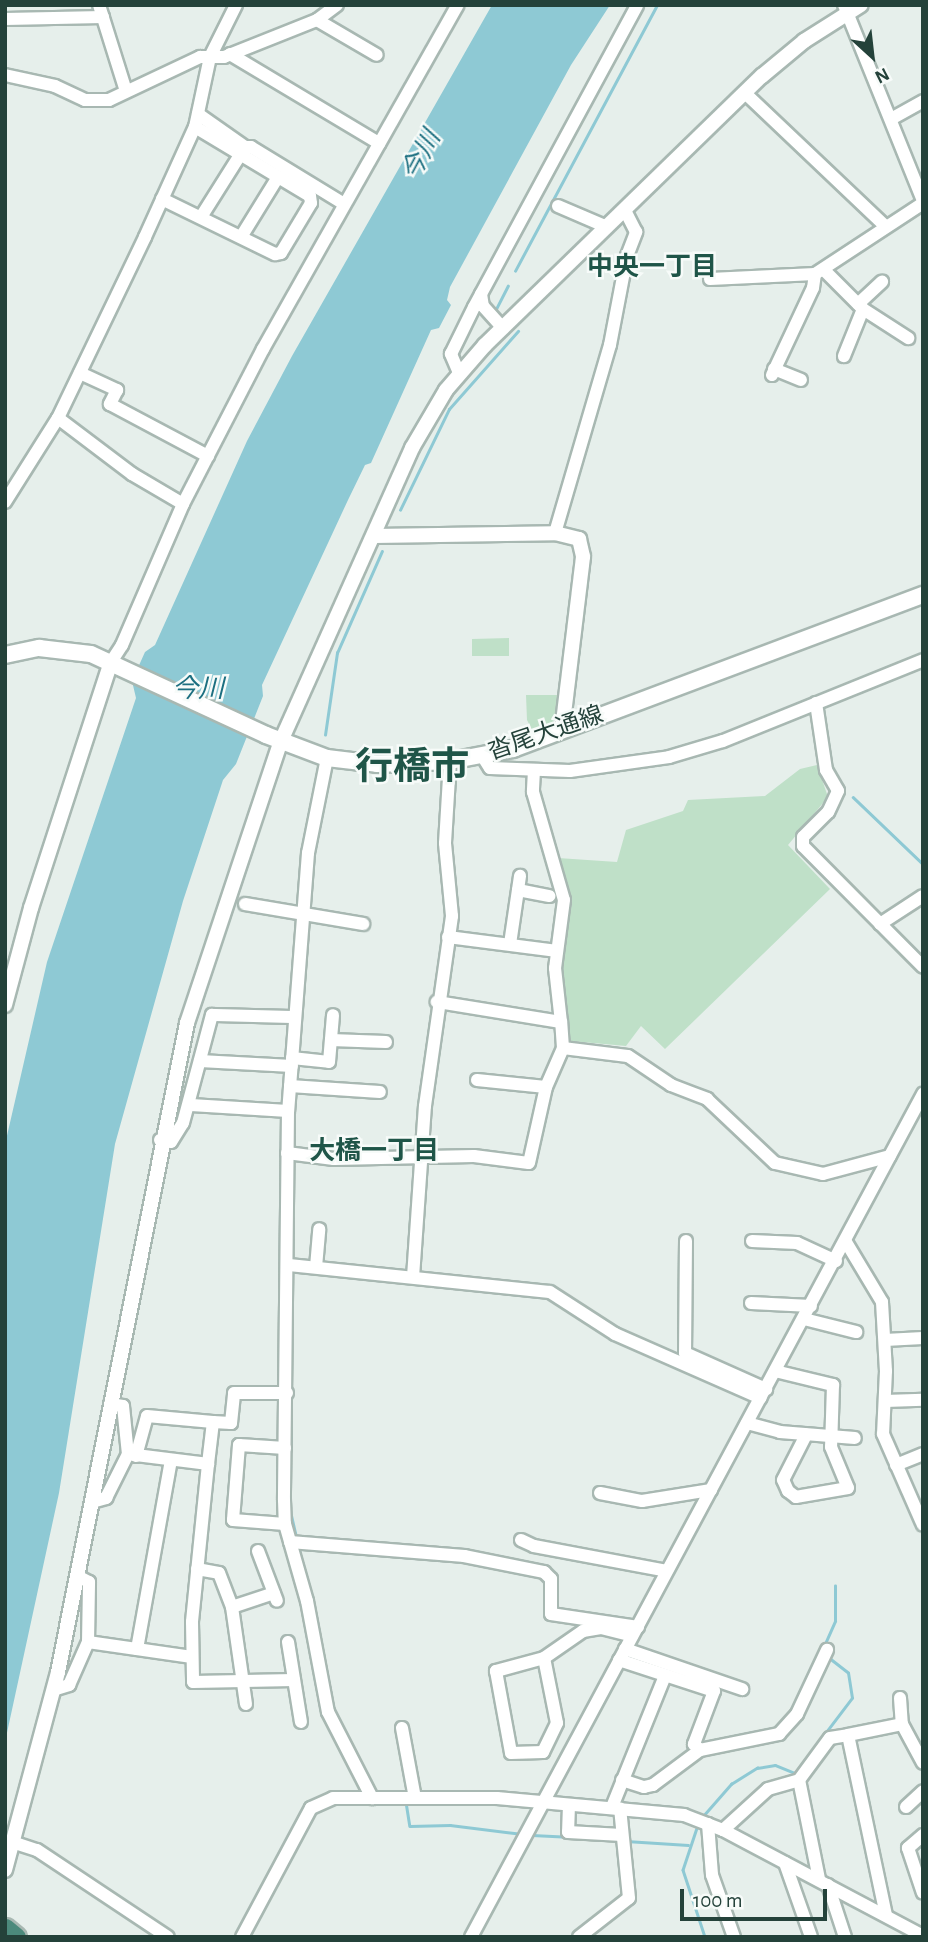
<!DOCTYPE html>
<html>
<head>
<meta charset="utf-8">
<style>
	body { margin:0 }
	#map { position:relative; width:928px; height:1942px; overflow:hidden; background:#e6efeb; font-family:"Alegreya Sans","Noto Sans JP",sans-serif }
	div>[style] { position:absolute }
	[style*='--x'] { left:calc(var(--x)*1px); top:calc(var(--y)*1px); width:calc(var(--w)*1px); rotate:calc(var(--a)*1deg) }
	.green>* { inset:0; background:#bfe0c8 }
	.water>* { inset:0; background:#8ec9d4 }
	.stream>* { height:2.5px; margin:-1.25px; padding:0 1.25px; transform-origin:1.25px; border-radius:1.25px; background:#8ec9d4 }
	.roads { filter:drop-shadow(2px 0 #a8b8b2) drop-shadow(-2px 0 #a8b8b2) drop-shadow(0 2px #a8b8b2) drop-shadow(0 -2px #a8b8b2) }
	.minor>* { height:12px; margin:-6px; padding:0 6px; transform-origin:6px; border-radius:6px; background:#fff }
	.tertiary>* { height:14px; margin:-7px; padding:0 7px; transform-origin:7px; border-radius:7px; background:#fff }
	.secondary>* { height:16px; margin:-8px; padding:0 8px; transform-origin:8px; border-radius:8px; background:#fff }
	.trunk>* { height:19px; margin:-9.5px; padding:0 9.5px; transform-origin:9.5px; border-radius:9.5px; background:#4c8a7c }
	span { translate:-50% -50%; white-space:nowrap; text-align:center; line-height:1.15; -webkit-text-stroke:5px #f7fbf9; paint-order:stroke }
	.street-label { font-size:24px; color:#24423a }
	.water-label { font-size:26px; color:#1c6f80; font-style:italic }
	.neighbourhood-label { font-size:26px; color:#1f5548; font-weight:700 }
	.town-label { font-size:38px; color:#1f5548; font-weight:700 }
	.frame { position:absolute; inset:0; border:7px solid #24423a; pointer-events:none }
	.north { position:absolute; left:837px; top:21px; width:70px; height:70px; -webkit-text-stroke:5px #f7fbf9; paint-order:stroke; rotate:153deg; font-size:19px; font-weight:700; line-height:28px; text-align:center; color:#24423a }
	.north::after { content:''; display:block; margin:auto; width:24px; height:32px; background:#24423a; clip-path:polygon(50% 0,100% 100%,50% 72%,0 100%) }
	.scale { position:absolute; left:680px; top:1889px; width:147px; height:32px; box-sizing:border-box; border:4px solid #24423a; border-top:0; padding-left:9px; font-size:21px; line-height:24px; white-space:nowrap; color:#24423a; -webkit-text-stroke:5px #f7fbf9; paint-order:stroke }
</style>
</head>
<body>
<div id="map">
	<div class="green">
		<i style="clip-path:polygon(509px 638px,509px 656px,472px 656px,472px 639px)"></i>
		<i style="clip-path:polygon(526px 695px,559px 695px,559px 723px,533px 732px,527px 720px)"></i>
		<i style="clip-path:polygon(817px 765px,828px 797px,788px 845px,830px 889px,665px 1049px,641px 1026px,626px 1046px,571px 1041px,558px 992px,571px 902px,558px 858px,617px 862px,626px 830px,683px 811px,688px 800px,765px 796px,800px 769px)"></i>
	</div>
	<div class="water">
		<i style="clip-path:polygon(492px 5px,610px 5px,571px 65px,450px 287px,447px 300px,451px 305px,439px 328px,431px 330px,371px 463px,365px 465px,348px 500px,262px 685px,263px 696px,236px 764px,223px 780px,183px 901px,115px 1144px,59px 1493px,5px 1742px,6px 1140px,47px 962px,136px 698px,132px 681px,145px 652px,155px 645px,247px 441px,292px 356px)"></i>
	</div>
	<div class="stream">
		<i style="--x:515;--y:271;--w:302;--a:-61.9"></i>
		<i style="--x:495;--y:311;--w:28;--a:-63"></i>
		<i style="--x:400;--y:510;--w:112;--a:-64.1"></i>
		<i style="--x:449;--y:409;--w:104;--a:-48.5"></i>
		<i style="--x:325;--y:735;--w:83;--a:-81.7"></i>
		<i style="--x:337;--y:653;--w:111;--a:-66.2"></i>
		<i style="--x:853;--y:797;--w:97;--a:43.7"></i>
		<i style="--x:280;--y:1287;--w:28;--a:88"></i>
		<i style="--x:291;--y:1450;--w:88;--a:-90"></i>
		<i style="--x:290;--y:1509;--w:32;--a:77"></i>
		<i style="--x:299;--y:1546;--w:18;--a:81"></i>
		<i style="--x:319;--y:1635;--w:59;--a:78.3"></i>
		<i style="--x:824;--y:1646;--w:27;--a:-66"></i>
		<i style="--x:835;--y:1621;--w:35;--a:-90"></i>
		<i style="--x:406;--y:1802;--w:24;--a:81"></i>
		<i style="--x:410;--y:1826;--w:40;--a:-1.4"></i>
		<i style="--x:450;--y:1825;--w:73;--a:7.1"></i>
		<i style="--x:703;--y:1816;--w:43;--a:-48.8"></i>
		<i style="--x:731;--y:1784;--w:31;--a:-32"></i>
		<i style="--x:757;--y:1768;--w:18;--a:-9"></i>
		<i style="--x:775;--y:1765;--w:22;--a:22"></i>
		<i style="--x:795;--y:1773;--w:94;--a:-52.8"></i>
		<i style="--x:852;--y:1698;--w:25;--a:-99"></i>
		<i style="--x:848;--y:1673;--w:24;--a:-142"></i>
		<i style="--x:698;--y:1825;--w:47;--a:108.4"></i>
		<i style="--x:683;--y:1870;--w:71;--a:71.8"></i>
		<i style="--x:532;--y:1835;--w:35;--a:3"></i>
		<i style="--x:626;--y:1841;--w:62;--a:3.7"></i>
	</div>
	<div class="roads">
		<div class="minor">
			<i style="--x:99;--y:5;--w:90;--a:72.6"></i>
			<i style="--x:844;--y:5;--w:211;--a:68"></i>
			<i style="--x:5;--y:19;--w:98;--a:-1.2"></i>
			<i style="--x:317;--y:20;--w:69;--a:30.3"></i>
			<i style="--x:230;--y:54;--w:174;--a:30.9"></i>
			<i style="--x:5;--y:75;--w:51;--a:12.4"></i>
			<i style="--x:55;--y:86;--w:33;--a:25"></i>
			<i style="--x:85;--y:100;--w:24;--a:0"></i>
			<i style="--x:109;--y:100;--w:101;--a:-25.3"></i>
			<i style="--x:200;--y:57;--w:24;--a:0"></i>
			<i style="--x:224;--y:57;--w:100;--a:-21.7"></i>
			<i style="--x:317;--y:20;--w:25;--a:-37"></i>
			<i style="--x:745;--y:93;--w:193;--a:43.5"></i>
			<i style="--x:198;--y:114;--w:57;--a:35.1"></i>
			<i style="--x:245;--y:147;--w:6;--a:0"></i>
			<i style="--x:251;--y:147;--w:109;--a:31.5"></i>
			<i style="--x:891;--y:119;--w:37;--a:-29"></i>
			<i style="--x:162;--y:199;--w:126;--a:26"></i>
			<i style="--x:275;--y:254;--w:6;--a:-9"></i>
			<i style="--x:281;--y:253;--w:58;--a:-59"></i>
			<i style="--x:311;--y:203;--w:7;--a:-98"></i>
			<i style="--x:310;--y:196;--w:134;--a:-149"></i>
			<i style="--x:558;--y:206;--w:53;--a:23.2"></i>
			<i style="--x:201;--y:217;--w:73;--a:-57.8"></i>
			<i style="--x:241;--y:237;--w:70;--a:-58.3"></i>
			<i style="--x:824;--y:270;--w:55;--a:45"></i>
			<i style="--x:863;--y:309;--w:51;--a:112"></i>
			<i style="--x:710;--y:279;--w:105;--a:-2.7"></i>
			<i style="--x:815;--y:274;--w:129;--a:-33.3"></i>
			<i style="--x:481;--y:294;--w:12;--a:81"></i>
			<i style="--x:483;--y:306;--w:30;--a:48"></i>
			<i style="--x:858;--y:304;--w:33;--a:-43"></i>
			<i style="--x:863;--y:309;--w:54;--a:32.8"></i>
			<i style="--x:774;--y:369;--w:29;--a:22"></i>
			<i style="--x:80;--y:373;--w:41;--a:24.7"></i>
			<i style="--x:117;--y:390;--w:16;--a:117"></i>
			<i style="--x:110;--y:404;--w:111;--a:28"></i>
			<i style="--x:459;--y:373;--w:21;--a:-113"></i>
			<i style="--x:451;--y:354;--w:52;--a:-63.9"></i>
			<i style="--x:474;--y:307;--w:343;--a:-61.6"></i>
			<i style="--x:772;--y:375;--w:96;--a:-64.8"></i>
			<i style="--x:813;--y:288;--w:14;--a:-82"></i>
			<i style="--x:58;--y:418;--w:93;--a:37.1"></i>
			<i style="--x:132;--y:474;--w:59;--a:30.5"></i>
			<i style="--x:5;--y:502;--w:99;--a:-57.8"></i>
			<i style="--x:58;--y:418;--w:201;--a:-64.3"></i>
			<i style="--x:145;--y:237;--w:121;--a:-65.6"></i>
			<i style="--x:195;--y:127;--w:72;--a:-77.9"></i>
			<i style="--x:210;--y:57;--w:58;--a:-63.4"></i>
			<i style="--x:555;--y:533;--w:196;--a:-73.7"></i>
			<i style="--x:610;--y:345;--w:91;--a:-79.2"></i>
			<i style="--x:627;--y:256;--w:26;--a:-69"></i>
			<i style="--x:636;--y:232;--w:25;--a:-117"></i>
			<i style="--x:111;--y:662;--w:20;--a:-57"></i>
			<i style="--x:122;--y:645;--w:154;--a:-66.6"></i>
			<i style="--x:183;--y:504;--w:174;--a:-62.7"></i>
			<i style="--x:263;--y:349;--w:395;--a:-60.5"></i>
			<i style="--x:816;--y:703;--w:68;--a:81.5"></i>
			<i style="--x:826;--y:770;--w:24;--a:60"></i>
			<i style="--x:838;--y:791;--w:23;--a:115"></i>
			<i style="--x:828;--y:812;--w:35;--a:135"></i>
			<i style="--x:803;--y:837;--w:9;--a:90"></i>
			<i style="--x:803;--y:846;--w:170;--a:45.2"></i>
			<i style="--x:483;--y:757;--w:13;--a:58"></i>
			<i style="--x:490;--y:768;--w:80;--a:2.1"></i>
			<i style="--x:570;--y:771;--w:100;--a:-8"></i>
			<i style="--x:669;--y:757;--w:56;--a:-16.5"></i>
			<i style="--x:723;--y:741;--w:216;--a:-22"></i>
			<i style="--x:327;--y:758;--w:97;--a:101.3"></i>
			<i style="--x:308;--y:853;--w:259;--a:94.4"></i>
			<i style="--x:288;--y:1111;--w:389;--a:90.6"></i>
			<i style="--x:284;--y:1500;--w:24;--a:88"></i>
			<i style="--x:285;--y:1524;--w:80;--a:74.1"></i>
			<i style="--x:307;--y:1601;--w:113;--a:79.3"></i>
			<i style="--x:328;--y:1712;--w:97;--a:62.9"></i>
			<i style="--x:534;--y:770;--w:22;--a:93"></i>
			<i style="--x:533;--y:792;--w:112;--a:74"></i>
			<i style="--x:564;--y:900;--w:69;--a:97.5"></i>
			<i style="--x:555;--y:968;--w:54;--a:83.7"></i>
			<i style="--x:518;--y:890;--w:32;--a:11"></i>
			<i style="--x:245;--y:904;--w:120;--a:9.6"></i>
			<i style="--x:880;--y:924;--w:51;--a:-33.1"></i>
			<i style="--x:448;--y:937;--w:110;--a:7.3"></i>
			<i style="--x:510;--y:944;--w:69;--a:-81.6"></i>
			<i style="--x:331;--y:1040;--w:55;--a:2.1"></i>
			<i style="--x:563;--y:1048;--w:65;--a:7"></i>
			<i style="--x:628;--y:1056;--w:52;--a:34"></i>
			<i style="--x:671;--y:1085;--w:39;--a:21"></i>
			<i style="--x:707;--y:1099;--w:93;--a:43.3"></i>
			<i style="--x:775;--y:1163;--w:49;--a:12.9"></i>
			<i style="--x:823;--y:1174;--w:69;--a:-15"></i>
			<i style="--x:292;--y:1058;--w:37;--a:6"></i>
			<i style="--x:329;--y:1062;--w:47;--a:-85.1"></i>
			<i style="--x:200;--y:1061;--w:92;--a:3.1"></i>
			<i style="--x:477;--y:1080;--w:69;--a:5.8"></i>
			<i style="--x:290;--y:1086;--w:90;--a:3.8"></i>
			<i style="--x:191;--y:1105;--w:97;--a:3.5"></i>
			<i style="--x:160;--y:1140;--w:11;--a:10"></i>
			<i style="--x:171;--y:1142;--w:22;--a:-58"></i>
			<i style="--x:183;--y:1123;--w:112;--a:-75"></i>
			<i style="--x:212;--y:1015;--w:83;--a:1.4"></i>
			<i style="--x:287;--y:1153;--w:47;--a:7.3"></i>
			<i style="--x:334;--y:1159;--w:140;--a:-1.2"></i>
			<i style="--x:474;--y:1156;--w:55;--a:7.3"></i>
			<i style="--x:529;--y:1163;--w:78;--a:-77.4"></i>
			<i style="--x:546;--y:1087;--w:43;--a:-66.4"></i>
			<i style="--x:563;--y:1048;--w:26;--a:-94"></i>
			<i style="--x:561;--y:1022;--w:126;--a:-170.8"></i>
			<i style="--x:686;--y:1241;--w:112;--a:90.5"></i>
			<i style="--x:685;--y:1353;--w:89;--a:24"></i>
			<i style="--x:752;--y:1241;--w:45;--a:2.5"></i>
			<i style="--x:797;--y:1243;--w:43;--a:24.8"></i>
			<i style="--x:846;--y:1242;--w:70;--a:59"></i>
			<i style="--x:882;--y:1302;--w:69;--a:86.7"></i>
			<i style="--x:886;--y:1371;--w:63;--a:92.7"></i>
			<i style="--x:883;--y:1434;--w:99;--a:66.3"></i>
			<i style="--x:289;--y:1265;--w:262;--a:5.9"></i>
			<i style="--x:550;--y:1292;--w:77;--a:32.9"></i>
			<i style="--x:615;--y:1334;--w:159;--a:23.7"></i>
			<i style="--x:316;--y:1267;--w:38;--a:-85"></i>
			<i style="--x:413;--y:1277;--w:171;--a:-86"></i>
			<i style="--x:425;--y:1106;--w:192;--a:-81.9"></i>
			<i style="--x:452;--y:916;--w:73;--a:-95.5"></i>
			<i style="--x:445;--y:843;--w:82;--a:-86.5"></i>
			<i style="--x:751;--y:1303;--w:60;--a:2.9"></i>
			<i style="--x:804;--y:1319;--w:54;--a:14"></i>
			<i style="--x:885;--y:1340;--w:38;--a:-3"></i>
			<i style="--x:775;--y:1371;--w:60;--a:13.6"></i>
			<i style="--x:833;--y:1385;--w:62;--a:91.8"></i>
			<i style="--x:831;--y:1447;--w:44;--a:67.5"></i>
			<i style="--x:848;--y:1488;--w:53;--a:170.2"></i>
			<i style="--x:796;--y:1497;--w:10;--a:-143"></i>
			<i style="--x:788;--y:1491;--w:12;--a:-114"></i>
			<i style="--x:783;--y:1480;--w:51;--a:-62.9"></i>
			<i style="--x:885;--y:1401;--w:38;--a:-2"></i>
			<i style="--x:110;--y:1404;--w:13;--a:9"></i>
			<i style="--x:123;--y:1406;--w:48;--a:84.1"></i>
			<i style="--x:128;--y:1454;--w:81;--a:7.1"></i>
			<i style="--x:208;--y:1464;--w:159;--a:95.8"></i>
			<i style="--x:192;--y:1622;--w:60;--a:89"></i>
			<i style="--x:193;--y:1682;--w:101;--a:-1.1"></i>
			<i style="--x:213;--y:1422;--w:18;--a:3"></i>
			<i style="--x:231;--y:1423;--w:30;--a:-84"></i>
			<i style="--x:234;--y:1393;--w:53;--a:0"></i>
			<i style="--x:747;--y:1423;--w:34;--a:15"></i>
			<i style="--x:780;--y:1432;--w:75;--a:4.6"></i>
			<i style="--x:285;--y:1448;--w:46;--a:-176.3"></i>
			<i style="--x:239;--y:1445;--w:75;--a:94.6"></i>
			<i style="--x:233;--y:1520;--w:52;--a:4.4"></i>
			<i style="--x:136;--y:1456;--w:41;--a:-74.6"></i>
			<i style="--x:147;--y:1416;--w:66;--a:5.2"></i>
			<i style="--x:213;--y:1422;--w:42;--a:96.8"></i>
			<i style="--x:896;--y:1465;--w:29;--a:-22"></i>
			<i style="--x:600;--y:1493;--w:43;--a:10.8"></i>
			<i style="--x:642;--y:1501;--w:70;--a:-9.1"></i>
			<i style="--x:92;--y:1502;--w:15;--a:-16"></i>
			<i style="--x:106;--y:1498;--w:49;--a:-63.4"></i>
			<i style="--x:521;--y:1540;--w:14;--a:25"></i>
			<i style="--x:534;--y:1546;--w:135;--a:10.6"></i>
			<i style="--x:290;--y:1542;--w:175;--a:4.6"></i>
			<i style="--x:464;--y:1556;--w:82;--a:11.3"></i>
			<i style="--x:544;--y:1572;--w:10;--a:45"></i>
			<i style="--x:551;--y:1579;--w:35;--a:90"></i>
			<i style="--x:551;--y:1614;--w:88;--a:8.5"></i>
			<i style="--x:258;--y:1551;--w:53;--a:69.2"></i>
			<i style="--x:197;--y:1569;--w:22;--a:10"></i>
			<i style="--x:219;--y:1573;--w:36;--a:69"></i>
			<i style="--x:232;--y:1607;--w:98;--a:81.8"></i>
			<i style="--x:232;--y:1607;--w:44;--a:-18.4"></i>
			<i style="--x:88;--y:1642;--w:105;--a:8.2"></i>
			<i style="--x:288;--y:1642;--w:81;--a:80.8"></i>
			<i style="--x:137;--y:1649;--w:192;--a:-79.8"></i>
			<i style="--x:625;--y:1649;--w:124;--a:18.9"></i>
			<i style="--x:544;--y:1658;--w:50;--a:164.8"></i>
			<i style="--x:496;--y:1671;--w:83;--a:79.6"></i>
			<i style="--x:511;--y:1753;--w:32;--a:-2"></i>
			<i style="--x:543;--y:1752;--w:32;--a:-64"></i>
			<i style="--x:557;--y:1723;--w:66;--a:-101.3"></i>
			<i style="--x:544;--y:1658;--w:47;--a:-34.7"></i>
			<i style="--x:583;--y:1631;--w:18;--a:-9"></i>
			<i style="--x:601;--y:1628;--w:32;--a:14"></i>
			<i style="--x:619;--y:1660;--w:100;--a:18.1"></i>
			<i style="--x:714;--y:1691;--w:57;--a:110.7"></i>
			<i style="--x:694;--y:1744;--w:8;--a:45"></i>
			<i style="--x:53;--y:1690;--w:17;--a:-17"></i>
			<i style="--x:69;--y:1685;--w:47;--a:-66.2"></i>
			<i style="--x:88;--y:1642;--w:60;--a:-89"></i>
			<i style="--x:89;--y:1582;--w:13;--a:-153"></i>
			<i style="--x:900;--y:1698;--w:26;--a:86"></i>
			<i style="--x:902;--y:1724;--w:44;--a:61.7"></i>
			<i style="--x:402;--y:1728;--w:71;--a:79.5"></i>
			<i style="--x:848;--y:1735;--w:55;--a:-11.5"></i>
			<i style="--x:622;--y:1780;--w:23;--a:18"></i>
			<i style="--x:644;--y:1787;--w:9;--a:-13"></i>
			<i style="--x:653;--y:1785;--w:59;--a:-36.7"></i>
			<i style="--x:700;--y:1750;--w:81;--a:-11.4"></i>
			<i style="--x:779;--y:1734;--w:27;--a:-48"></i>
			<i style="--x:797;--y:1714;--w:71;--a:-64.9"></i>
			<i style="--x:569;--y:1805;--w:27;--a:92"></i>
			<i style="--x:568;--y:1832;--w:54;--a:3.2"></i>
			<i style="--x:612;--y:1807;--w:141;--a:-68"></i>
			<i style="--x:906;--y:1807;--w:23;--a:-43"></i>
			<i style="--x:708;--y:1824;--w:51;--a:85.5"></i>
			<i style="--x:712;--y:1875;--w:66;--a:70.5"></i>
			<i style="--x:723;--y:1830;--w:61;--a:-42.3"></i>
			<i style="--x:768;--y:1789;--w:32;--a:-16"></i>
			<i style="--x:923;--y:1835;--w:20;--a:139"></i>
			<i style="--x:908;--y:1848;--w:47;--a:71.6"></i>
			<i style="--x:15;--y:1843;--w:23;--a:18"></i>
			<i style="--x:37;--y:1850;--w:157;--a:33.6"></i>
			<i style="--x:785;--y:1863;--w:78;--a:70.6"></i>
			<i style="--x:819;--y:1879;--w:101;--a:-101.4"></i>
			<i style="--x:799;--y:1780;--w:52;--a:-53.6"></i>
			<i style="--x:830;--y:1738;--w:18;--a:-9"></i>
			<i style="--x:848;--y:1735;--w:184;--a:78.1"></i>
			<i style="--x:828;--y:1885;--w:55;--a:71.9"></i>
			<i style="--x:242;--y:1937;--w:146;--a:-61.9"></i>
			<i style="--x:311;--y:1808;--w:24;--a:-24"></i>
			<i style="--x:333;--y:1798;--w:164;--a:0"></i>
			<i style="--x:497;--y:1798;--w:188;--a:5.2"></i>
			<i style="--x:684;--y:1815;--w:42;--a:21"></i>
			<i style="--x:723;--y:1830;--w:226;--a:27.9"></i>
			<i style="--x:471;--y:1937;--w:957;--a:-61.8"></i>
			<i style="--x:579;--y:1937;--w:63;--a:-38"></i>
			<i style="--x:629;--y:1898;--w:90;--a:-95.7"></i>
		</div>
		<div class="tertiary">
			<i style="--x:374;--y:536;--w:181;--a:-0.9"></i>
			<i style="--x:555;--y:533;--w:25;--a:14"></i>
			<i style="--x:579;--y:539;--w:18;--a:77"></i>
			<i style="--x:583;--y:557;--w:174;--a:96.9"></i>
			<i style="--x:5;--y:1005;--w:100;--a:-75"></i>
			<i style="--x:31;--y:908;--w:259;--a:-72"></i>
			<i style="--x:5;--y:1870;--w:205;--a:-75"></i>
			<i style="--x:58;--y:1672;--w:662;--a:-78.76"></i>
			<i style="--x:187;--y:1023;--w:297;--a:-71.6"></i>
			<i style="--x:281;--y:741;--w:321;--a:-65.9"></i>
			<i style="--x:412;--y:448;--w:67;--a:-59.6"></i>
			<i style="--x:446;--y:390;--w:60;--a:-49.1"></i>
			<i style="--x:485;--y:345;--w:386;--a:-44.2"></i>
			<i style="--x:762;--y:76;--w:55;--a:-39.8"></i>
			<i style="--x:804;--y:41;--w:67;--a:-32.3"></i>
		</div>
		<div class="secondary">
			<i style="--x:5;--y:655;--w:35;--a:-12"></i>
			<i style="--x:39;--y:648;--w:52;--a:6.6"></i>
			<i style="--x:91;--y:654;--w:193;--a:24.8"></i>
			<i style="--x:266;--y:735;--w:65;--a:20.7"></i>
			<i style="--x:327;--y:758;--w:50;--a:6.8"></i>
			<i style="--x:377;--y:764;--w:73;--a:-2.4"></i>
			<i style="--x:450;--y:761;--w:64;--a:-10.8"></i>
			<i style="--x:513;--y:749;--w:438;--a:-20.6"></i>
		</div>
		<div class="trunk">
			<i style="--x:5;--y:1928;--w:14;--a:39"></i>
		</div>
	</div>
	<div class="street-label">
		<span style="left:546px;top:734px;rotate:-19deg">沓尾大通線</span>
	</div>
	<div class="water-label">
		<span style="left:422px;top:156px;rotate:-62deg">今川</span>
		<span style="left:198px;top:690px">今川</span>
	</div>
	<div class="neighbourhood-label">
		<span style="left:652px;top:268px">中央一丁目</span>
		<span style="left:374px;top:1152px">大橋一丁目</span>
	</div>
	<div class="town-label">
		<span style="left:412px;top:769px">行橋市</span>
	</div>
	<div class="frame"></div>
	<div class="north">N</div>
	<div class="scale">100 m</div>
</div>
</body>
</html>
